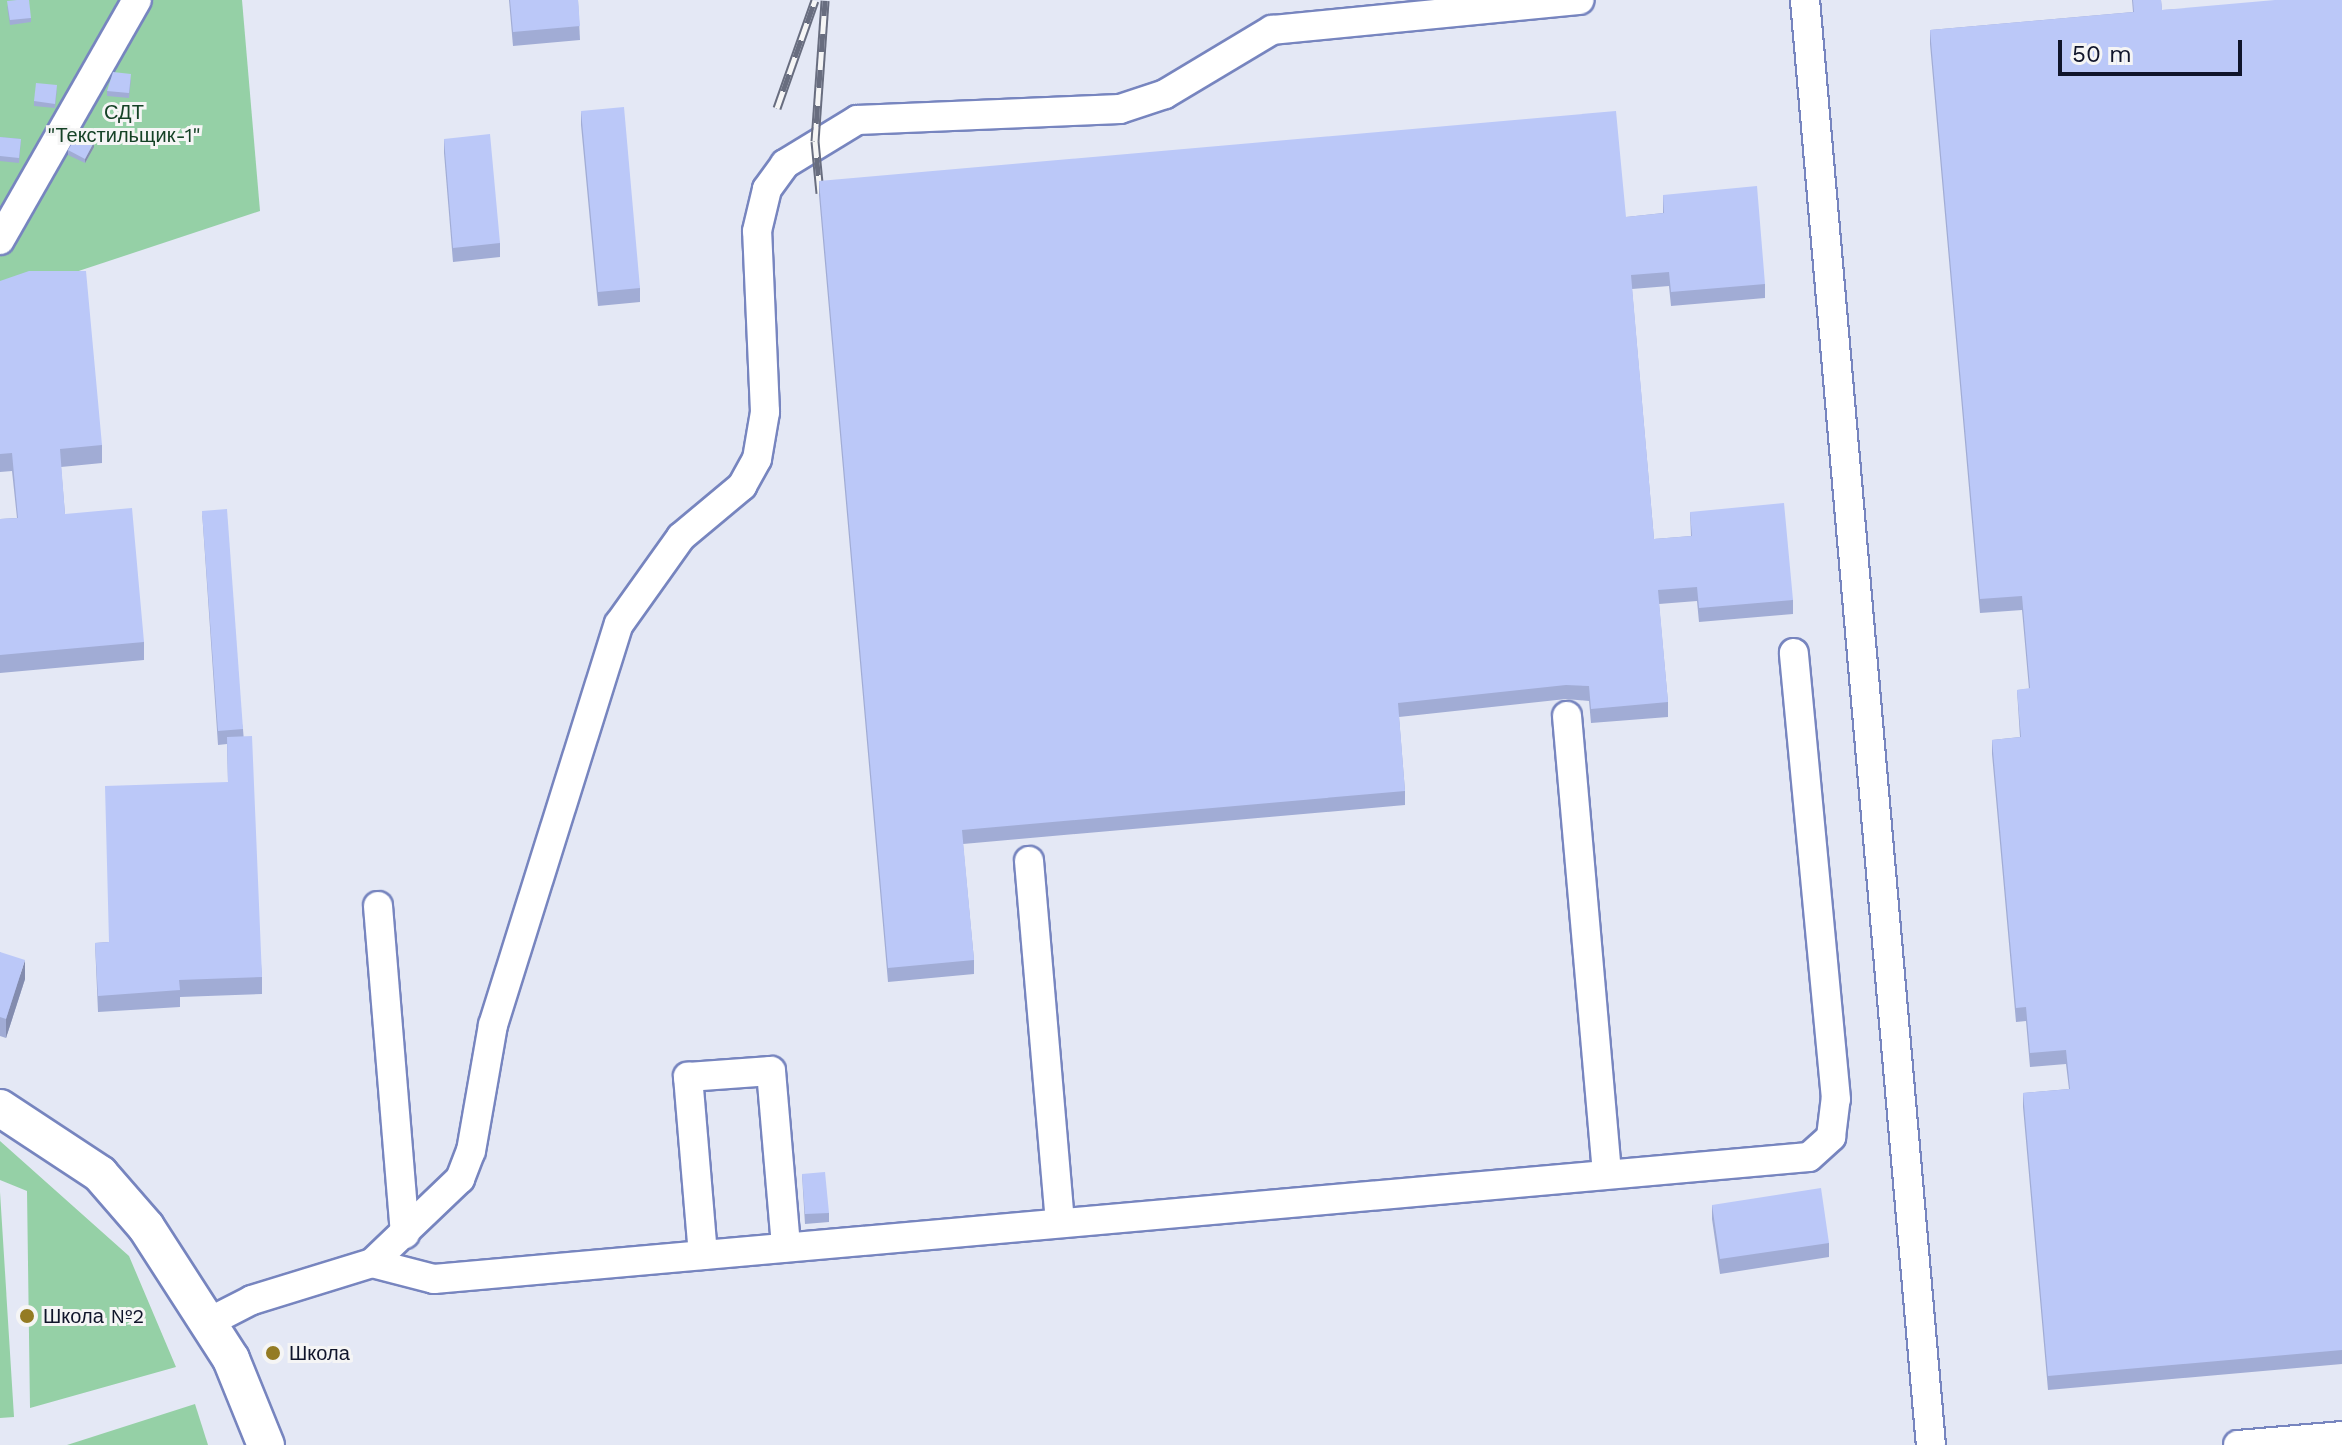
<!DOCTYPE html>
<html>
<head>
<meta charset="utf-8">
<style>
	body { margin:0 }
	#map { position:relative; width:2342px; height:1445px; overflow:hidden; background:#e4e8f5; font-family:"Work Sans",sans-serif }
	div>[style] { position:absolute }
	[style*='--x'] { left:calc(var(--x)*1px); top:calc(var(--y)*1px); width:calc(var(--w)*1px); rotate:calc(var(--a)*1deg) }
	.green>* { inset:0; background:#95d0a6 }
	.roads { filter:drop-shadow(2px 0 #7785bf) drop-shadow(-2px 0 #7785bf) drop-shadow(0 2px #7785bf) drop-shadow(0 -2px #7785bf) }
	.minor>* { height:28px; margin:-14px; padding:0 14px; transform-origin:14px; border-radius:14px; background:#fff }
	.major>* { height:36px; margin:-18px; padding:0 18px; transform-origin:18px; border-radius:18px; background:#fff }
	.rail>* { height:9px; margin-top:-4.5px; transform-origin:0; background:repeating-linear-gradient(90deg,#f5f5f5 0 18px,#686d7f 0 36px); box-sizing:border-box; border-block:2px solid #686d7f }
	.wall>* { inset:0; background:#a1acd5 }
	.shaded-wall>* { inset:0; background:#838cae }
	.building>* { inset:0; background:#bbc8f8 }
	.dots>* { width:22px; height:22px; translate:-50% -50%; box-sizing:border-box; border:4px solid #f5f5f5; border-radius:50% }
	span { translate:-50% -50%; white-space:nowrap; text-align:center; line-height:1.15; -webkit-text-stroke:6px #f5f5f5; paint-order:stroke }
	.park-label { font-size:20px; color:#154226 }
	.poi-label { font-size:20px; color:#10152b }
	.left { translate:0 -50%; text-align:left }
	.scale { position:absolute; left:2058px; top:40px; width:184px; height:36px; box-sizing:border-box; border:4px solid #10152b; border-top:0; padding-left:10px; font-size:24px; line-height:28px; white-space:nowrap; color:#10152b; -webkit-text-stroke:6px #f5f5f5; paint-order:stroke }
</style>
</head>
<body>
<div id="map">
	<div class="green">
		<i style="clip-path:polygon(0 0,242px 0,260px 211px,0 297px)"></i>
		<i style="clip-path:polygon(0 1141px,129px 1256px,176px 1367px,30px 1408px,27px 1191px,0 1180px)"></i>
		<i style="clip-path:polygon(0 1192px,14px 1417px,0 1418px)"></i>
		<i style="clip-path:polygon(195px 1404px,208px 1445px,67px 1445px)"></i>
	</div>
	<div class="roads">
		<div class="minor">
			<i style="--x:1805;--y:0;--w:1450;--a:85.02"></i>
			<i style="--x:0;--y:240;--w:276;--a:-60.3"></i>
			<i style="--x:1567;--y:716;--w:459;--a:85"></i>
			<i style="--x:1029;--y:861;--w:360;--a:85.1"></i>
			<i style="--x:378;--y:906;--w:329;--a:85.3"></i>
			<i style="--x:703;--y:1255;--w:179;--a:-94.8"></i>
			<i style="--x:688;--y:1077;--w:83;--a:-4.1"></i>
			<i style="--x:771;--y:1071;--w:177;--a:85.1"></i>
			<i style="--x:372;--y:1263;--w:64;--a:14.5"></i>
			<i style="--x:434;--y:1279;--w:1380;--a:-5.07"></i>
			<i style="--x:1809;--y:1157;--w:30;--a:-42"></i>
			<i style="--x:1831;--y:1137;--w:38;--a:-83"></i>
			<i style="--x:1836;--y:1099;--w:448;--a:-95.4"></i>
			<i style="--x:209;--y:1322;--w:48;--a:-27.1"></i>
			<i style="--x:252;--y:1300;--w:126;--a:-17.1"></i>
			<i style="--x:372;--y:1263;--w:122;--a:-43.7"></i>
			<i style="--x:460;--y:1179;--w:30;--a:-69"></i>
			<i style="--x:471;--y:1151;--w:128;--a:-80.1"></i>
			<i style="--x:493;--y:1025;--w:420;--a:-72.6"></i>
			<i style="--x:619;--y:624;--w:107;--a:-54.5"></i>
			<i style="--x:681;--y:537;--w:80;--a:-39.9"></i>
			<i style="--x:742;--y:486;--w:31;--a:-61"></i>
			<i style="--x:757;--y:459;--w:48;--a:-80.3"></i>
			<i style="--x:765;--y:412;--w:181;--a:-92.5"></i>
			<i style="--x:757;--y:231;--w:43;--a:-76.6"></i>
			<i style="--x:767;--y:189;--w:31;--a:-54"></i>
			<i style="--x:785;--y:164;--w:84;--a:-31.4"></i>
			<i style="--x:857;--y:120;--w:263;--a:-2.4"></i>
			<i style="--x:1120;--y:109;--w:47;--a:-18.4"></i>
			<i style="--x:1165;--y:94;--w:125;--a:-30.9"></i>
			<i style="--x:1272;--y:30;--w:309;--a:-5.6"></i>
			<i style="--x:2238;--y:1445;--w:104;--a:-4.9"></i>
		</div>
		<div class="major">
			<i style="--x:0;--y:1108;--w:120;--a:33.4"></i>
			<i style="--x:100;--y:1174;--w:70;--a:49"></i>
			<i style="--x:146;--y:1227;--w:157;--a:57.2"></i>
			<i style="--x:231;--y:1359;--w:93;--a:67.9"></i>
		</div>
	</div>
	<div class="rail">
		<i style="--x:777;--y:108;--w:114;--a:-70.6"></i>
		<i style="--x:820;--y:193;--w:52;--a:-95.5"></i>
		<i style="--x:815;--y:141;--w:141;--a:-85.9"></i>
	</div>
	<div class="wall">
		<i style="clip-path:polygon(509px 0,578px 0,580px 40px,513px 46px)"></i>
		<i style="clip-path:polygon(2132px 0,2161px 0,2162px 10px,2342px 0,2342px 1364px,2048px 1390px,2023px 1107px,2023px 1093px,2069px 1089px,2066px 1064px,2030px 1067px,2026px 1021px,2016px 1022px,1992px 754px,1992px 740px,2020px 737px,2017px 690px,2029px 689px,2022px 610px,1980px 613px,1930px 44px,1930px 30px,2133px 12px)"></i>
		<i style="clip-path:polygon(7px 6px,31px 18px,31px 22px,10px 25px)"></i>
		<i style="clip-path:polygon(131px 79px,129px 98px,107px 96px,107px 91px)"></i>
		<i style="clip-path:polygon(57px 90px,55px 108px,34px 106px,34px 101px)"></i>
		<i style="clip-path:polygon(581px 111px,640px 288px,640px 302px,598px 306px,581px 125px)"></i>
		<i style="clip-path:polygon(0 137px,21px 139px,19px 163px,0 161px)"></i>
		<i style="clip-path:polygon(444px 139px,500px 243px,500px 257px,453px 262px,444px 153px)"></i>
		<i style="clip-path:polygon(94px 147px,85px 163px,68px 155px,68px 150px)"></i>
		<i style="clip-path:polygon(819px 181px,1626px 217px,1663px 213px,1663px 195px,1765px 284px,1765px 298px,1671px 306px,1669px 286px,1632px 289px,1654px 539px,1691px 536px,1690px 512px,1793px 600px,1793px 614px,1699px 622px,1697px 601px,1659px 604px,1668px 702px,1668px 717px,1591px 723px,1589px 701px,1566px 699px,1399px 717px,1405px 791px,1405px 805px,963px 844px,974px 960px,974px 974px,888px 982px,819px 195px)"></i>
		<i style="clip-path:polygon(0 281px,102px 445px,102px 463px,61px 467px,65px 514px,144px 642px,144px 660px,0 673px,0 519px,17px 518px,12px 471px,0 472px)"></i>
		<i style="clip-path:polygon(202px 511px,243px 729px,262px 977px,262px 994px,180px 997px,180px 1007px,98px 1012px,95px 943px,109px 942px,228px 782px,227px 744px,218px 745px)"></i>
		<i style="clip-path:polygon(0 952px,25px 979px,6px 1038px,0 1036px)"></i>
		<i style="clip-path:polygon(802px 1174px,829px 1213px,829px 1222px,805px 1224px)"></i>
		<i style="clip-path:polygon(1712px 1205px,1829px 1243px,1829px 1257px,1720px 1274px,1712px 1219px)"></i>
	</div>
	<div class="shaded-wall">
		<i style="clip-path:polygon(94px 142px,94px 147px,85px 163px,85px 159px)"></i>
		<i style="clip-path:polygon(25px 960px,25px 979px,6px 1038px,6px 1019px)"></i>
	</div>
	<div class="building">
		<i style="clip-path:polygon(17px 0,29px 0,31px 18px,10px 20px,7px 1px)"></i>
		<i style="clip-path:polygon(510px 0,578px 0,580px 26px,513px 32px)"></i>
		<i style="clip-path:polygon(2133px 0,2161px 0,2162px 10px,2275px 0,2342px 0,2342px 1350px,2048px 1376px,2023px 1093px,2070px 1089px,2066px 1050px,2030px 1053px,2026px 1007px,2016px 1008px,1992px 740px,2021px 737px,2017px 690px,2030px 688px,2022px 596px,1980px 599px,1930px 30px,2134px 12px)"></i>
		<i style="clip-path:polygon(113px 72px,131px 74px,129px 93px,107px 91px)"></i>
		<i style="clip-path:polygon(36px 83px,57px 85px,55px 104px,34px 101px)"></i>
		<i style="clip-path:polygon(624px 107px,640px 288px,598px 292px,581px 111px)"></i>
		<i style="clip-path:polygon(1616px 111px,1626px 217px,1664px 213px,1663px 195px,1757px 186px,1765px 284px,1671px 292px,1669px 272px,1631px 275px,1654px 539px,1692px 536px,1690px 512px,1784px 503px,1793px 600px,1699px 608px,1697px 587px,1658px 590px,1668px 702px,1591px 709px,1589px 686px,1566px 685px,1398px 703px,1405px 791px,962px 830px,974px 960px,888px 968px,819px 181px)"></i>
		<i style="clip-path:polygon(78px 133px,94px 142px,85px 159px,68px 150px)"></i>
		<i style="clip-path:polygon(490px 134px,500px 243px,453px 248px,444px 139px)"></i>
		<i style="clip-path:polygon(0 137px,21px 139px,19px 158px,0 156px)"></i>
		<i style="clip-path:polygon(29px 271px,86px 271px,102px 445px,60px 449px,65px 514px,132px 508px,144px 642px,0 655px,0 519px,18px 518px,12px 453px,0 454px,0 281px)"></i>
		<i style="clip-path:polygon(227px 509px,243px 729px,218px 731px,202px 511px)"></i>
		<i style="clip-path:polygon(252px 736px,262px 977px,179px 980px,180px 990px,98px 996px,95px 943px,109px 942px,105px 786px,228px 782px,227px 737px)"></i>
		<i style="clip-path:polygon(0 952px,25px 960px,6px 1019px,0 1017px)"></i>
		<i style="clip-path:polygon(825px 1172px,829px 1213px,805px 1214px,802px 1174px)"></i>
		<i style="clip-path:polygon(1821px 1188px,1829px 1243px,1720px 1259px,1712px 1205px)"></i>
	</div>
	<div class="dots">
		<i style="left:27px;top:1316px;background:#947b23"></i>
		<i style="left:273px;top:1353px;background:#947b23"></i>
	</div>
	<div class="park-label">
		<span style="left:124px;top:124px">СДТ<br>"Текстильщик-1"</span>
	</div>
	<div class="poi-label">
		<span class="left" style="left:43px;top:1316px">Школа №2</span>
		<span class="left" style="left:289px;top:1353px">Школа</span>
	</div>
	<div class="scale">50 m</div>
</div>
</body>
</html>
